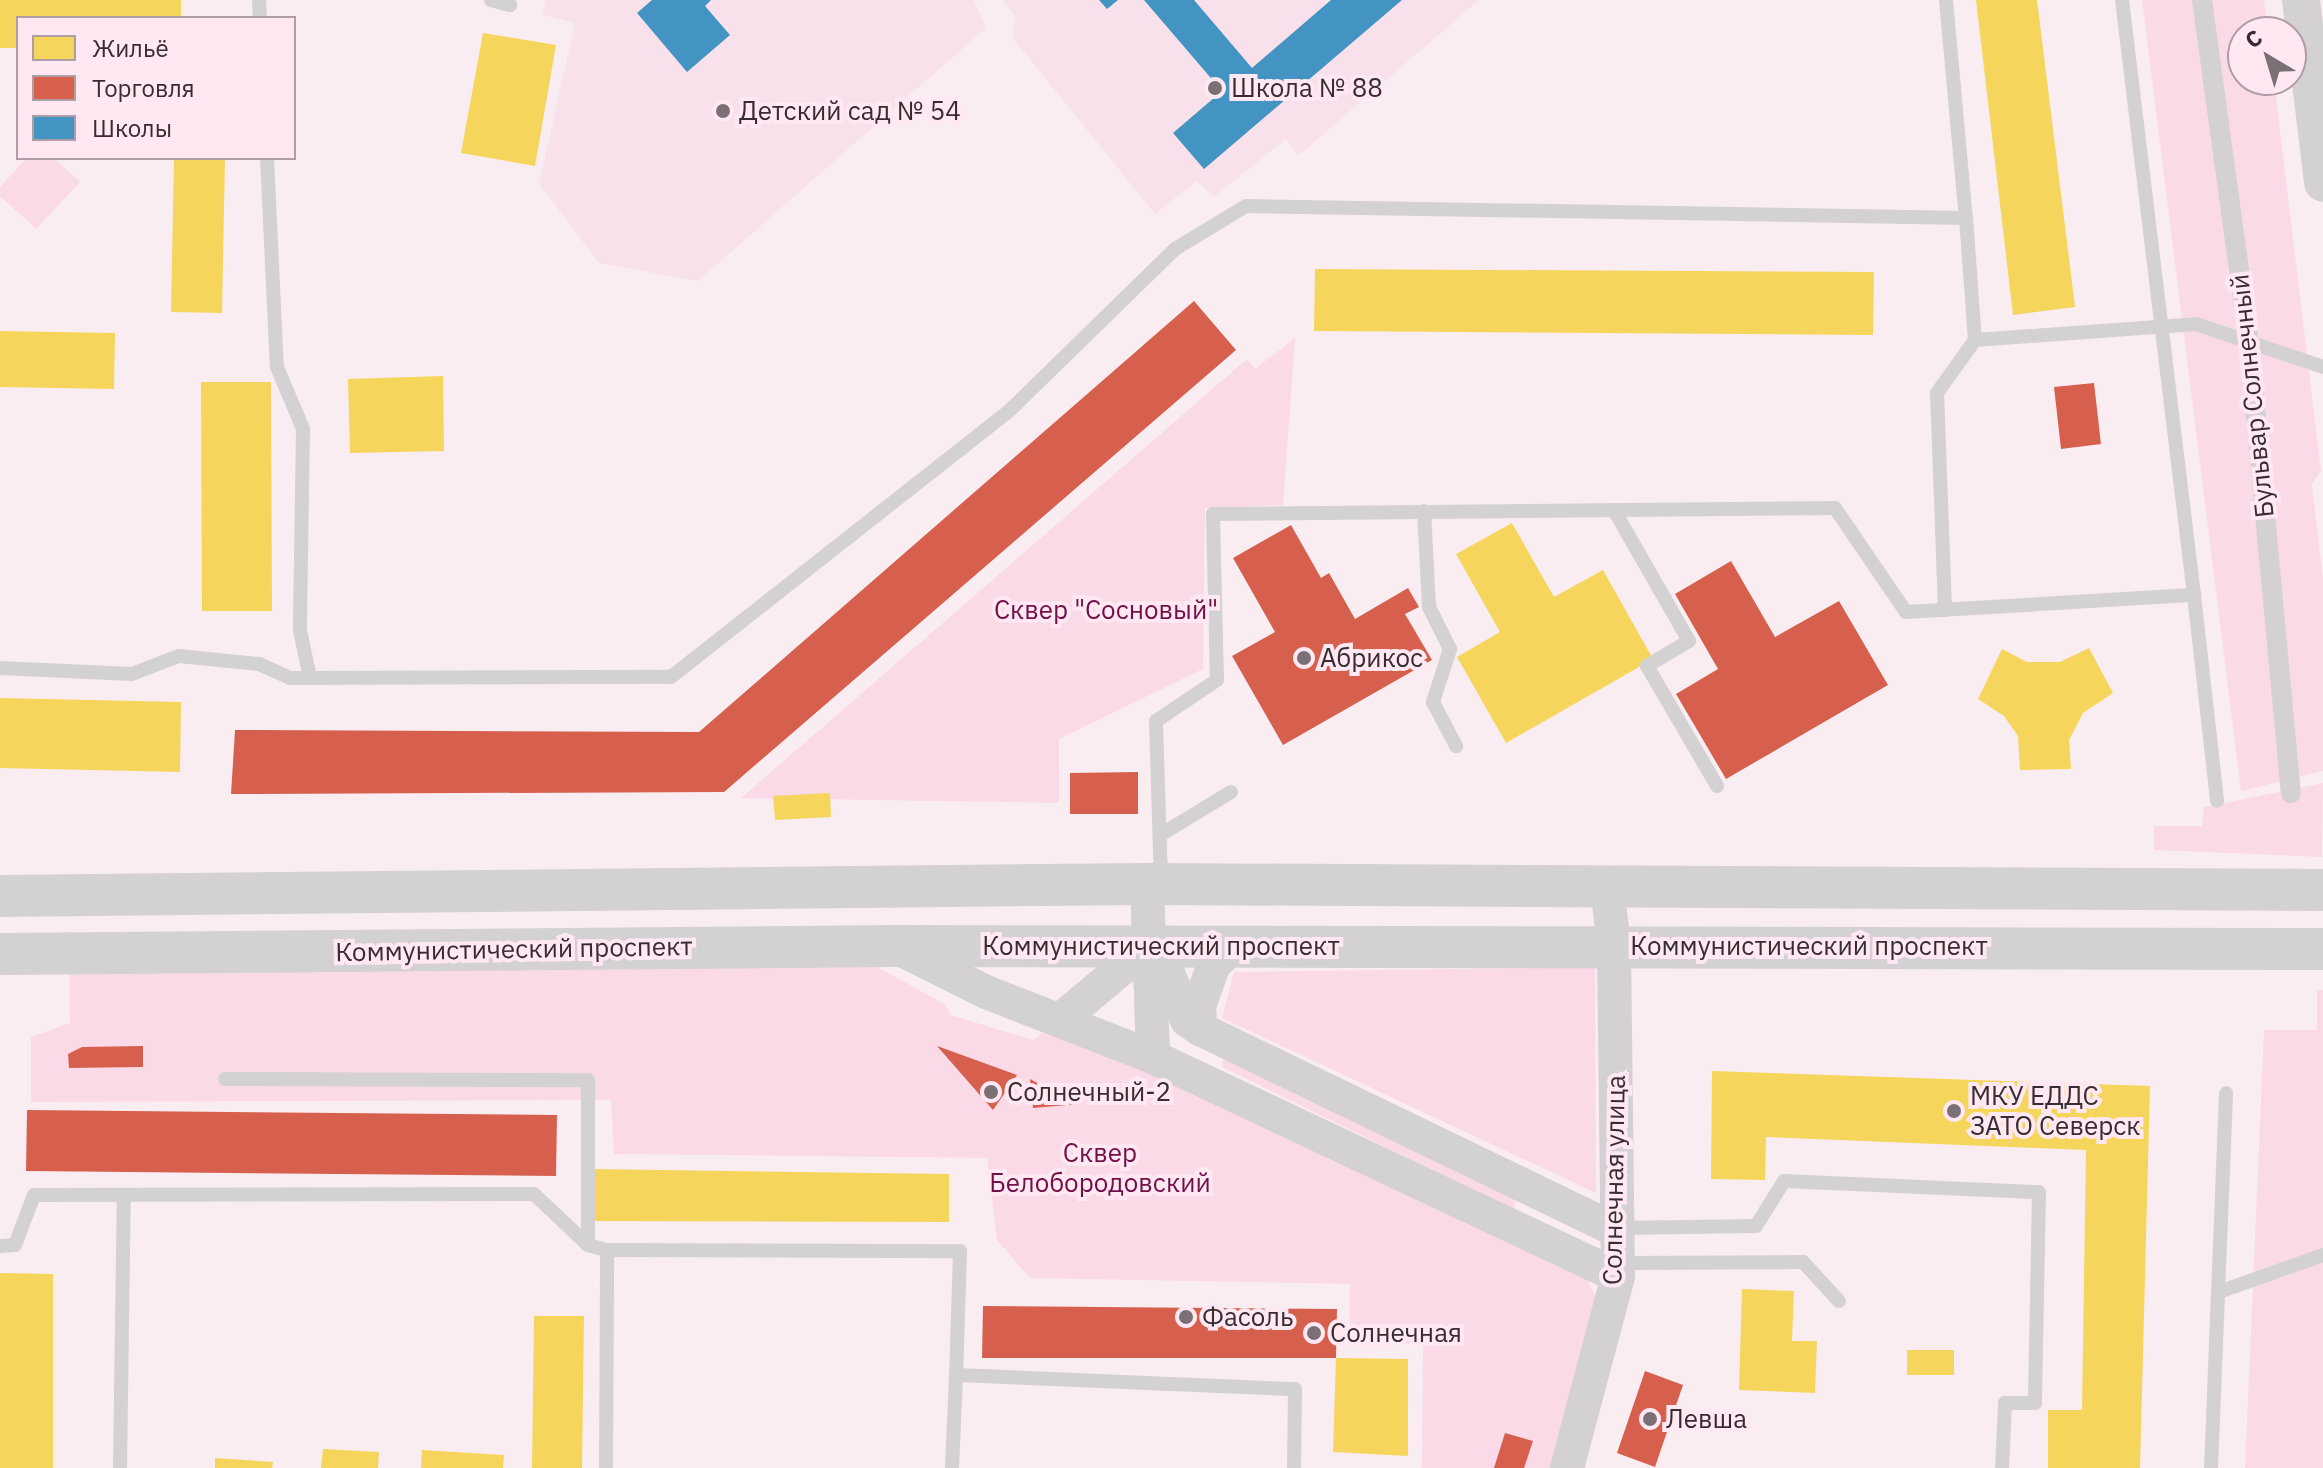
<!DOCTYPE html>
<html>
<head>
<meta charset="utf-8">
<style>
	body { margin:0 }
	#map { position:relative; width:2323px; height:1468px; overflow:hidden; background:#faedf2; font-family:"IBM Plex Sans",sans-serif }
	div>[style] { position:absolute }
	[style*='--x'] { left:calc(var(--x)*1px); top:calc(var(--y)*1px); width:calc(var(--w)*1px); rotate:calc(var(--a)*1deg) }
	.built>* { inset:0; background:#f8e1ea }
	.green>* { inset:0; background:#fbdae7 }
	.homes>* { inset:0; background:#f6d55c }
	.shops>* { inset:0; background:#d6604d }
	.schools>* { inset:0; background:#4393c3 }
	.service>* { height:14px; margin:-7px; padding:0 7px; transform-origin:7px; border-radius:7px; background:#d4d1d2 }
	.pedestrian>* { height:20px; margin:-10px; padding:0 10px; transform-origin:10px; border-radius:10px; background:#d4d1d2 }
	.tertiary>* { height:34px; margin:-17px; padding:0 17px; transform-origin:17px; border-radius:17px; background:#d4d1d2 }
	.secondary>* { height:38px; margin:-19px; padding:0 19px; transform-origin:19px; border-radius:19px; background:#d4d1d2 }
	.primary>* { height:42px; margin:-21px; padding:0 21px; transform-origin:21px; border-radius:21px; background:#d4d1d2 }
	.dots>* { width:22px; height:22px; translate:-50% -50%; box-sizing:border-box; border:4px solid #ffe8f1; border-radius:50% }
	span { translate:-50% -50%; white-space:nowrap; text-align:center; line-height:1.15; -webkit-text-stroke:8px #ffe8f1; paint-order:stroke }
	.poi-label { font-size:26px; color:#362d31 }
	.left { translate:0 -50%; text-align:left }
	.street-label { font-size:26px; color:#362d31 }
	.park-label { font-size:26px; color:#720f48 }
	.legend { position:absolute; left:16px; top:16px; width:280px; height:144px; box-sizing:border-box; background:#ffe8f1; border:2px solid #af9da4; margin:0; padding:10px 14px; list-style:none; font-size:24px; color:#362d31 }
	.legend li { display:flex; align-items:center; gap:16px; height:40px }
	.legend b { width:40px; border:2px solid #af9da4 }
	.north { position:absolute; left:2227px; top:16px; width:80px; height:80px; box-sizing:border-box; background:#ffe8f1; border:2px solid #af9da4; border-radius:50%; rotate:322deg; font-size:22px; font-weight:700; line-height:32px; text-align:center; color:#362d31 }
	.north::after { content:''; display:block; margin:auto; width:28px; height:36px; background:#7b7075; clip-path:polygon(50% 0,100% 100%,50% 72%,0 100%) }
</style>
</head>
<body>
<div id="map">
	<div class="built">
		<i style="clip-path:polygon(545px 0,974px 0,986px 28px,698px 281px,599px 263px,539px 184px,575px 23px,543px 15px)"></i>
		<i style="clip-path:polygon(1002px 0,1479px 0,1298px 156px,1286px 139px,1214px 197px,1197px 181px,1155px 214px,1012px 37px,1016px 17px)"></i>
	</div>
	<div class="green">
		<i style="clip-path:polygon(2142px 0,2264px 0,2268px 32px,2243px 32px,2243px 80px,2274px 80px,2321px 471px,2312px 484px,2323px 578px,2323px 771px,2241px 791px)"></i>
		<i style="clip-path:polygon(27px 158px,54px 158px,80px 182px,36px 229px,0 196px,0 187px)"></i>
		<i style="clip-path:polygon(1295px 338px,1283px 505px,1205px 508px,1203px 669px,1059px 739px,1059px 803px,741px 798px,1247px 359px,1255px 369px)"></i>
		<i style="clip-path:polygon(2323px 783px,2322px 857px,2154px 850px,2154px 826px,2202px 826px,2204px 807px)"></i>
		<i style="clip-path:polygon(874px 965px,946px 1005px,951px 1015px,1033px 1040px,1042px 1033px,1074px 1034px,1584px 1273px,1600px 1306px,1556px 1468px,1422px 1468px,1423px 1343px,1350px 1346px,1350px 1284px,1030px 1278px,997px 1240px,987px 1158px,614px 1154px,611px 1100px,31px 1102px,31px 1037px,70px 1023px,70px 974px)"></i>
		<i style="clip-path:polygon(1595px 967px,1596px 1193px,1222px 1018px,1234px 972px)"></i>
		<i style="clip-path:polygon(2317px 990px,2323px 990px,2323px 1468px,2245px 1468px,2264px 1030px,2317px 1030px)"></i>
		<i style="clip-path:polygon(1224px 1058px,1517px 1200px,1513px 1210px,1222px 1067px)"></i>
	</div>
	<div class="homes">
		<i style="clip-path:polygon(0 0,181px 0,181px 18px,18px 18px,18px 48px,0 48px)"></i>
		<i style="clip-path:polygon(1976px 0,2037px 0,2075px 307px,2013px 315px)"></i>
		<i style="clip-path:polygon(483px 33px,556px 45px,535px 166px,461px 153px)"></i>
		<i style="clip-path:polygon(174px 158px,225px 158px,222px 313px,171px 312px)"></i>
		<i style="clip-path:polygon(1315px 269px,1874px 272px,1873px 335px,1314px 331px)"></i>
		<i style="clip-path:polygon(0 331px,115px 333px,114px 389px,0 387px)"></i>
		<i style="clip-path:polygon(443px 376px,444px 451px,350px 453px,348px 379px)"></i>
		<i style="clip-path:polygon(201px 382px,271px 382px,272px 611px,202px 611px)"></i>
		<i style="clip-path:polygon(1512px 523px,1554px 597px,1603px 570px,1653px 659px,1506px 743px,1457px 657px,1500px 632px,1456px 554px)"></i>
		<i style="clip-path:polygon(2089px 648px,2113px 693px,2083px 713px,2069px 740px,2071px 769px,2020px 770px,2018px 736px,2004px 716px,1978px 699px,2002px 649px,2027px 662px,2060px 662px)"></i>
		<i style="clip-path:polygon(0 698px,181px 702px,180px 772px,0 768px)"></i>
		<i style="clip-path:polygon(830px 793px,831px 817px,775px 820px,773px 796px)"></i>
		<i style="clip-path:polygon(1712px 1071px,2150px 1086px,2140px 1468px,2048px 1468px,2048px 1410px,2082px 1410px,2086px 1150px,1766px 1137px,1765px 1180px,1711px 1179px)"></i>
		<i style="clip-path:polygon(591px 1169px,949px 1174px,949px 1222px,591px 1221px)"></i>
		<i style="clip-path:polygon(0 1273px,53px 1274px,53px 1468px,0 1468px)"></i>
		<i style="clip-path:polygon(1742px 1289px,1794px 1291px,1792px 1341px,1817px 1341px,1815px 1393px,1739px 1390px)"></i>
		<i style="clip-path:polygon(534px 1316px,584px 1316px,582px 1468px,532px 1468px)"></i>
		<i style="clip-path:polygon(1907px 1350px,1954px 1350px,1954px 1375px,1907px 1375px)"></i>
		<i style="clip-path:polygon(1336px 1358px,1408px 1359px,1408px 1456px,1333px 1452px)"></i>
		<i style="clip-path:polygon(323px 1449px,379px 1452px,378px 1468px,321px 1468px)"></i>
		<i style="clip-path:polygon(422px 1450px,504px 1455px,503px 1468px,421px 1468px)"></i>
		<i style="clip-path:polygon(215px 1458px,273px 1462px,272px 1468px,215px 1468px)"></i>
	</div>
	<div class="shops">
		<i style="clip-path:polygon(1194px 301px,1236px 350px,724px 792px,231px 794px,235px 730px,699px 732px)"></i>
		<i style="clip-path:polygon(2094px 383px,2101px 444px,2061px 449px,2054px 387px)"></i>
		<i style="clip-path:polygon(1291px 525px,1321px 578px,1329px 573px,1355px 619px,1408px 588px,1419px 607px,1405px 614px,1432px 660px,1283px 745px,1232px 656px,1275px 632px,1233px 558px)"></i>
		<i style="clip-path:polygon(1731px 561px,1775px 637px,1839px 601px,1888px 685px,1726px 779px,1676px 694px,1718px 669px,1675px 594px)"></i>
		<i style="clip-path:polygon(1138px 772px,1138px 814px,1070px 814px,1070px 773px)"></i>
		<i style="clip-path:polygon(143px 1046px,143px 1067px,69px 1068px,68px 1054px,82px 1047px)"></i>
		<i style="clip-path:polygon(937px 1046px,1017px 1075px,993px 1110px)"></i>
		<i style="clip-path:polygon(1030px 1079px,1078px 1104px,1033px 1108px)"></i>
		<i style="clip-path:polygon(27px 1110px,557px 1115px,556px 1176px,26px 1171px)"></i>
		<i style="clip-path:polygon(983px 1306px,1337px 1309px,1336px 1358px,982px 1358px)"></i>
		<i style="clip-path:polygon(1645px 1371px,1683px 1385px,1655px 1467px,1617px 1453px)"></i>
		<i style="clip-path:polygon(1505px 1433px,1533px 1441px,1524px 1468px,1494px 1468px)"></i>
	</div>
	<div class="schools">
		<i style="clip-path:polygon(652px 0,711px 0,705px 6px,730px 35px,687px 72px,637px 13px)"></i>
		<i style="clip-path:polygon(1099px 0,1118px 0,1107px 9px)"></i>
		<i style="clip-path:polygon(1144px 0,1194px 0,1252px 68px,1331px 0,1402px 0,1204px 169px,1173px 133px,1222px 91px)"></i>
	</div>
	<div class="service">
		<i style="--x:259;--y:0;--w:18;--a:87"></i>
		<i style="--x:491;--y:0;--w:20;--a:15"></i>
		<i style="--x:1946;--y:0;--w:219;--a:84.8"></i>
		<i style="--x:267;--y:158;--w:209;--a:87.3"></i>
		<i style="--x:277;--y:367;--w:67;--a:67.2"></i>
		<i style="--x:303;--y:429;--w:201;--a:90.9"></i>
		<i style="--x:300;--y:630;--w:49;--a:78.2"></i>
		<i style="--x:1614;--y:510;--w:151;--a:60.2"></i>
		<i style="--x:1689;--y:641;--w:49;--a:149.2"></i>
		<i style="--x:1647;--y:666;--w:139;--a:59.7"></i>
		<i style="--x:1424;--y:511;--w:96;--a:87"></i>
		<i style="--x:1429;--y:607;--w:47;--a:63.4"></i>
		<i style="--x:1450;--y:649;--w:56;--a:107.8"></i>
		<i style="--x:1433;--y:702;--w:50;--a:62.4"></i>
		<i style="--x:2194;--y:595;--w:207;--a:83.6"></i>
		<i style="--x:1945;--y:610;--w:217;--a:-92.1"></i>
		<i style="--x:1937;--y:393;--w:65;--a:-54.4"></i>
		<i style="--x:0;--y:668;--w:132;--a:2.6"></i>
		<i style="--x:132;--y:674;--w:50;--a:-21"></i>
		<i style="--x:179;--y:656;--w:80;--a:5.7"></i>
		<i style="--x:259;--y:664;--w:34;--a:24"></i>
		<i style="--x:290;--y:678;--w:381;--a:-0.2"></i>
		<i style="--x:671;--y:677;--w:429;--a:-38.2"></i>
		<i style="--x:1008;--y:412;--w:233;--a:-44.3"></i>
		<i style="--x:1175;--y:249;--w:83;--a:-31.2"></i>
		<i style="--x:1246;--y:206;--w:720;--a:0.95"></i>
		<i style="--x:1966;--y:218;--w:122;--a:85.8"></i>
		<i style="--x:1975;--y:340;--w:222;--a:-4.1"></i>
		<i style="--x:2196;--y:324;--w:134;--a:18.7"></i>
		<i style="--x:1160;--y:835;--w:83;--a:-31.2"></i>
		<i style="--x:1161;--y:881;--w:160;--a:-91.8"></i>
		<i style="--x:1156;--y:721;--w:73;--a:-33.9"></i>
		<i style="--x:1217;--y:680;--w:166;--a:-91.4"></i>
		<i style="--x:1213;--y:514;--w:622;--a:-0.55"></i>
		<i style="--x:1835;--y:508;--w:126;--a:55.7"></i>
		<i style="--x:1906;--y:612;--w:289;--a:-3.4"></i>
		<i style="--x:2194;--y:595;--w:599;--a:-96.9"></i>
		<i style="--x:225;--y:1079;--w:363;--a:0.2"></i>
		<i style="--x:588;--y:1080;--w:165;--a:90"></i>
		<i style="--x:1619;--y:1228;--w:137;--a:-0.8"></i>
		<i style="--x:1756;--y:1226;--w:53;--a:-58.1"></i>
		<i style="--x:1784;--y:1181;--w:255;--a:2.5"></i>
		<i style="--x:2039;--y:1192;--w:211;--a:91.1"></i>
		<i style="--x:2035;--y:1403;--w:30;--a:180"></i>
		<i style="--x:2005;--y:1403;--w:65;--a:92.6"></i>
		<i style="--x:0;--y:1246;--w:15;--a:-4"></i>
		<i style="--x:15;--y:1245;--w:53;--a:-69.2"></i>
		<i style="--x:34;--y:1195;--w:500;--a:-0.11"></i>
		<i style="--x:534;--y:1194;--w:74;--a:43.4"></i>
		<i style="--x:588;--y:1245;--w:20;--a:15"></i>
		<i style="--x:607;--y:1250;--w:353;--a:0.2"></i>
		<i style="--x:960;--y:1251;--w:124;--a:91.8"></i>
		<i style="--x:956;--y:1375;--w:339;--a:2.4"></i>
		<i style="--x:1295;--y:1389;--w:79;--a:90.7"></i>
		<i style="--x:1618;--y:1263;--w:185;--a:-0.3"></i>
		<i style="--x:1803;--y:1262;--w:53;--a:47.3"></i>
		<i style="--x:2219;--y:1292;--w:110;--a:-19.6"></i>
		<i style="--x:120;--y:1468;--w:272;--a:-89.2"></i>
		<i style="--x:606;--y:1468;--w:218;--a:-89.7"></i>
		<i style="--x:952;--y:1468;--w:93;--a:-87.5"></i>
		<i style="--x:2211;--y:1468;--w:375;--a:-87.7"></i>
	</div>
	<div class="pedestrian">
		<i style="--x:2202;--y:0;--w:345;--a:82.2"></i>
		<i style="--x:2249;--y:342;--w:453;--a:84.7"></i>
	</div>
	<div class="tertiary">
		<i style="--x:1147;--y:884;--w:173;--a:88"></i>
		<i style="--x:898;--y:948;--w:98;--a:26.6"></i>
		<i style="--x:986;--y:992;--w:179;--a:21.3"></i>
		<i style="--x:1153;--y:1057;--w:514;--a:25.22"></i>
		<i style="--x:1146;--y:948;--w:28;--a:45"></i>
		<i style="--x:1166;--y:968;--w:56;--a:68"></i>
		<i style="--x:1187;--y:1020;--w:16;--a:35"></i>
		<i style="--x:1200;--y:1029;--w:463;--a:25.8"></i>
		<i style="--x:1060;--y:1020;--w:112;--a:-39.9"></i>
		<i style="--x:1200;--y:1029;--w:23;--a:-92"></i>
		<i style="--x:1199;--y:1006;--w:45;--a:-70.3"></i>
		<i style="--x:1214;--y:964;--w:28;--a:-41"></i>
		<i style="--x:1567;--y:1468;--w:199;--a:-75.1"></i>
		<i style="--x:1618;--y:1276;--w:331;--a:-90.7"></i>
		<i style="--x:1614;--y:945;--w:58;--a:-96.9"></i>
	</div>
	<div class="secondary">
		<i style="--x:2301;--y:0;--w:184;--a:83.1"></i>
	</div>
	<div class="primary">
		<i style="--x:0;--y:896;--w:1147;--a:-0.6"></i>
		<i style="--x:1147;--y:884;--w:1176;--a:0.29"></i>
		<i style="--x:0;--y:954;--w:894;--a:-0.51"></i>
		<i style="--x:894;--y:946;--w:1429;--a:0.12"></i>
	</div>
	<div class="dots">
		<i style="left:1215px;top:88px;background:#7b7075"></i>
		<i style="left:723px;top:111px;background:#7b7075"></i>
		<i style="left:1304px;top:658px;background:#7b7075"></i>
		<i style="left:991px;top:1092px;background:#7b7075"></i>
		<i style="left:1954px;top:1111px;background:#7b7075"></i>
		<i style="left:1186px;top:1317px;background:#7b7075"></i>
		<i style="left:1314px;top:1333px;background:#7b7075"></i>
		<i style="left:1650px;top:1419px;background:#7b7075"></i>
	</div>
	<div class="poi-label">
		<span class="left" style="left:1231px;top:88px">Школа № 88</span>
		<span class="left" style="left:739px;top:111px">Детский сад № 54</span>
		<span class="left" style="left:1320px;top:658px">Абрикос</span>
		<span class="left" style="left:1007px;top:1092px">Солнечный-2</span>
		<span class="left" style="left:1970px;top:1111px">МКУ ЕДДС<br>ЗАТО Северск</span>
		<span class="left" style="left:1202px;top:1317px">Фасоль</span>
		<span class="left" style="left:1330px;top:1333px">Солнечная</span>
		<span class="left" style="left:1666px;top:1419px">Левша</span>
	</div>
	<div class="street-label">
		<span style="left:2252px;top:396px;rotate:-96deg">Бульвар Солнечный</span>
		<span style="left:1161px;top:946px">Коммунистический проспект</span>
		<span style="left:1809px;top:946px">Коммунистический проспект</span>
		<span style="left:514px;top:949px;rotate:-1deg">Коммунистический проспект</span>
		<span style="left:1614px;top:1180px;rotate:-89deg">Солнечная улица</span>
	</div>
	<div class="park-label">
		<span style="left:1106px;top:610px">Сквер "Сосновый"</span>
		<span style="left:1100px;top:1168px">Сквер<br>Белобородовский</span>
	</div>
	<ul class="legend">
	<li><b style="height:22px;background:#f6d55c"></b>Жильё</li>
	<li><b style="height:22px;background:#d6604d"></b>Торговля</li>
	<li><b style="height:22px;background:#4393c3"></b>Школы</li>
	</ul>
	<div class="north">С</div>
</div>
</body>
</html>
